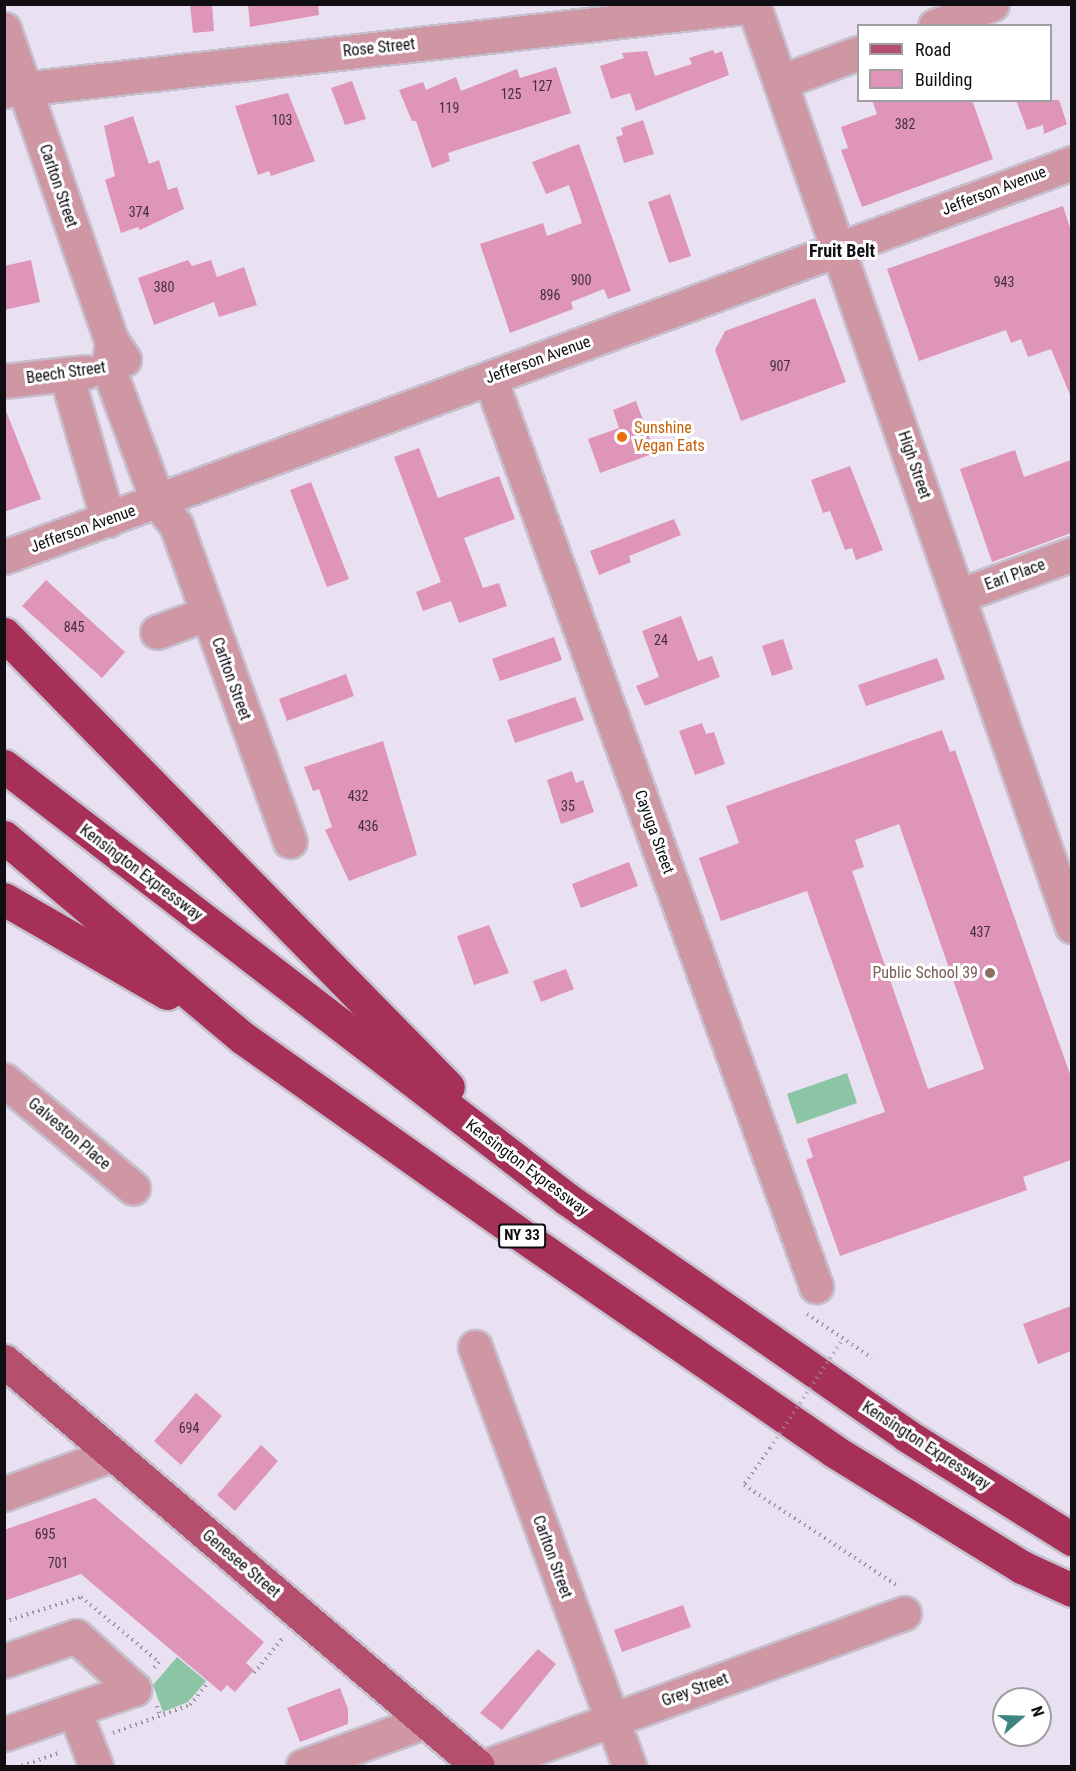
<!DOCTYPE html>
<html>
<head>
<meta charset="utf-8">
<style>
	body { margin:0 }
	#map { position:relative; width:1076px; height:1771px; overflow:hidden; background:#e9e1f1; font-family:"Roboto Condensed",sans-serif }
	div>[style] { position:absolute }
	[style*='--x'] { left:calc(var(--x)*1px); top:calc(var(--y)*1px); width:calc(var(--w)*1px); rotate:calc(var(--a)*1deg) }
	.green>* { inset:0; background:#8bc5a5 }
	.building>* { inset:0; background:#de95b8 }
	.path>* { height:4px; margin-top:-2px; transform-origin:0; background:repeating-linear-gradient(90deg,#9b95a2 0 1.5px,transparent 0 6px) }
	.roads { filter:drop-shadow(2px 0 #c6bfcd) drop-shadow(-2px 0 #c6bfcd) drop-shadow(0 2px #c6bfcd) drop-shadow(0 -2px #c6bfcd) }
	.minor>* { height:33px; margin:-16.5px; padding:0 16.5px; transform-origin:16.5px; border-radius:16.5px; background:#cf96a3 }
	.major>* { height:33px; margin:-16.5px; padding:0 16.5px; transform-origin:16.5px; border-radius:16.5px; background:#b44f6d }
	.highway>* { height:33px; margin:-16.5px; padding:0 16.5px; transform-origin:16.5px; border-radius:16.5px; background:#a73059 }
	.path-bridge>* { height:4px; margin-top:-2px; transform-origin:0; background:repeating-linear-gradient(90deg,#9b95a2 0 1.5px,transparent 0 6px) }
	.dots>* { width:16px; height:16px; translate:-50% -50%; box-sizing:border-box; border:3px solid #fff; border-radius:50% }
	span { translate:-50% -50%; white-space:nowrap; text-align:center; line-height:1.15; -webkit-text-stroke:6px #fff; paint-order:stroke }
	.number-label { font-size:14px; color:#442f3c }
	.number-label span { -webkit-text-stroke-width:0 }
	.shield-label span { padding:2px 4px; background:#fff; border:2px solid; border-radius:4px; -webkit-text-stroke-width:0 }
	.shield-label { font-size:15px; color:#100d13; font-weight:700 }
	.street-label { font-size:16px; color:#100d13 }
	.food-label { font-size:16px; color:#c56008 }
	.left { translate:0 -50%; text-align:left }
	.education-label { font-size:16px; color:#785e54 }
	.right { translate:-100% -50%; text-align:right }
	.neighbourhood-label { font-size:18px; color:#100d13; font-weight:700 }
	.frame { position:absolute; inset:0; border:6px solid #100d13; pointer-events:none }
	.legend { position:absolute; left:857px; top:24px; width:195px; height:78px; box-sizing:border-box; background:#fff; border:2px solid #9f9ea1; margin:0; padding:8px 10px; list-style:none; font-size:18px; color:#100d13 }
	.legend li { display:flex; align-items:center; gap:12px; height:30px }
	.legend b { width:30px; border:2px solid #9f9ea1 }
	.north { position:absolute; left:992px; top:1687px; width:60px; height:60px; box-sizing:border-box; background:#fff; border:2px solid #9f9ea1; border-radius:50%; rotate:70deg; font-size:16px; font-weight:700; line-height:24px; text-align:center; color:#100d13 }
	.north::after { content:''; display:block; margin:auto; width:21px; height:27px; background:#3d8580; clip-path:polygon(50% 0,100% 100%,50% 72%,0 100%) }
</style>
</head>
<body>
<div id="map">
	<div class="green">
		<i style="clip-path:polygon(847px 1073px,857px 1103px,797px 1124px,787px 1094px)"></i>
		<i style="clip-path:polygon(177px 1657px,206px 1681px,188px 1702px,163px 1712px,153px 1685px)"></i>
	</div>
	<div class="building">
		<i style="clip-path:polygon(190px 4px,212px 4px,214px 31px,193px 33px)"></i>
		<i style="clip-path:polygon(248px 4px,318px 4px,319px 15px,250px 27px)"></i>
		<i style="clip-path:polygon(713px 50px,715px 54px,722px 51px,729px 75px,636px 111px,630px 93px,611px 99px,600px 66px,624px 58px,622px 53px,647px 51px,655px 76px,692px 64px,689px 58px)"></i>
		<i style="clip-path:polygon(556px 67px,571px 113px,448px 153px,450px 161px,432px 168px,416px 121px,412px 121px,399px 90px,423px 82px,426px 90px,456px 77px,461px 91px,517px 69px,520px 78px)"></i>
		<i style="clip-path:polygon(352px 81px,366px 119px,345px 125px,331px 88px)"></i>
		<i style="clip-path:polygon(288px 93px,315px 161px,271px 176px,269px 171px,258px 175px,235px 106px)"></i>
		<i style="clip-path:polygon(872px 100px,972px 100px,993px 159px,862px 207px,841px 150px,848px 148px,841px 127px,877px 114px)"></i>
		<i style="clip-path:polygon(1016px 100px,1059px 100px,1067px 124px,1044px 134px,1043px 125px,1027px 130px)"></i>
		<i style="clip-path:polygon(133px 116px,149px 164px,159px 160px,168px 190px,177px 187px,184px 209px,140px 230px,138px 227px,121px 233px,105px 180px,115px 176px,104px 126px)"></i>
		<i style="clip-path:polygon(643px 120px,654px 154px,624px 163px,616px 137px,623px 135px,621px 128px)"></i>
		<i style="clip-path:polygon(579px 144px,631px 291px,608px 299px,604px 289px,571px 302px,573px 309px,510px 333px,480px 244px,543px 223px,547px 236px,582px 223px,569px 185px,546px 194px,532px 162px)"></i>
		<i style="clip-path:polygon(670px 194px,691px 256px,669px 263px,648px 202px)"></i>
		<i style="clip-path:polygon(1063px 206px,1071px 231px,1071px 397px,1051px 349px,1028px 357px,1021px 339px,1011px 343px,1006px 330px,919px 361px,887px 269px)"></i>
		<i style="clip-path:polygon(31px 260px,40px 302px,4px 310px,4px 266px)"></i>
		<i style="clip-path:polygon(188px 260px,192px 266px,211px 260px,217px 277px,244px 267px,257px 305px,219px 317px,214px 302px,154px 325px,138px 278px)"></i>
		<i style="clip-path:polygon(815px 298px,846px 382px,741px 421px,715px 350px,725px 331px)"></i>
		<i style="clip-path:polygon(636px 401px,655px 453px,600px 473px,588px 439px,619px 428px,613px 410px)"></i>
		<i style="clip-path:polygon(4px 406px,41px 499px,4px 512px)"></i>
		<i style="clip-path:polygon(419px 448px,438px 498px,499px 476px,515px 519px,464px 538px,483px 588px,499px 583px,507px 606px,459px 623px,451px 601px,423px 611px,416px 592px,441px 582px,394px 457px)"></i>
		<i style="clip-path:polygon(1015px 450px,1024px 477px,1071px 460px,1071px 533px,992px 562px,960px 469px)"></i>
		<i style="clip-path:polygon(850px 466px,883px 550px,856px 560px,852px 548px,845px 550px,830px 511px,823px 513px,811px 480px)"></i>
		<i style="clip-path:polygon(311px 482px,349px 579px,327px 587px,290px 490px)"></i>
		<i style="clip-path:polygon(674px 519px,681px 535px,629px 556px,631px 562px,599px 575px,590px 551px)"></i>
		<i style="clip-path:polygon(46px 580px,125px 652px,102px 678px,22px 606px)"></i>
		<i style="clip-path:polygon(681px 616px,698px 661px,712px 656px,720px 677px,645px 706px,636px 686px,659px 677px,642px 631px)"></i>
		<i style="clip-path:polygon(554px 637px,562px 660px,500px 681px,492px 659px)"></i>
		<i style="clip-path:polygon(783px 639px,793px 669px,772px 676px,762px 646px)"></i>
		<i style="clip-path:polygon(937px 658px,945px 679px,866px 706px,858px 685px)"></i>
		<i style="clip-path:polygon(346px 674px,354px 696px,287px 721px,279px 699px)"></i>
		<i style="clip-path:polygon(575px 697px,584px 720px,515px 743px,507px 720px)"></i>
		<i style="clip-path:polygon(702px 723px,706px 734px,714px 732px,725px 764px,695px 775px,679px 731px)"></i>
		<i style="clip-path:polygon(evenodd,942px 730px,950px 752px,955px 750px,1071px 1077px,1071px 1160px,1023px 1177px,1027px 1190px,840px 1256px,806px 1160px,813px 1157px,807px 1139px,885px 1112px,807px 891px,721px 921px,699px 858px,739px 843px,726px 806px,942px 730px,899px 824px,984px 1069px,928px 1089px,852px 871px,864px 867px,855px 840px,899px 824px)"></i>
		<i style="clip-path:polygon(383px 741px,417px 855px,349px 881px,325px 830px,332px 827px,319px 789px,313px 791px,304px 767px)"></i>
		<i style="clip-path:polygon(572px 771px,576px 783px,583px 780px,594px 812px,561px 824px,547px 780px)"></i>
		<i style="clip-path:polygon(629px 862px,638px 886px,581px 908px,572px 884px)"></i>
		<i style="clip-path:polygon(489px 925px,509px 973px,474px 985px,457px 936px)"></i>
		<i style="clip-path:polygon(566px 969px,574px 989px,541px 1002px,533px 981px)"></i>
		<i style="clip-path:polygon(1071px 1306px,1071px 1351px,1038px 1364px,1023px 1324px)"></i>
		<i style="clip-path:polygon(196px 1393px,222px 1416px,181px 1465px,154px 1441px)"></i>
		<i style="clip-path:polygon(261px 1445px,278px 1461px,235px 1511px,217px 1495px)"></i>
		<i style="clip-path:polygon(95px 1498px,264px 1642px,246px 1663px,254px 1670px,235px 1692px,227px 1685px,221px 1692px,81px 1574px,4px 1601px,4px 1530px)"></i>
		<i style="clip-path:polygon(683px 1605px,691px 1627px,622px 1652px,614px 1630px)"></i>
		<i style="clip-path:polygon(538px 1649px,556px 1664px,502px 1730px,480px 1713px)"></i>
		<i style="clip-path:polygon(340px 1688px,348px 1709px,348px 1724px,300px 1742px,287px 1708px)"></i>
	</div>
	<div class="path">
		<i style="--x:807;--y:1314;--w:78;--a:34.1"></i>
		<i style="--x:770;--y:1448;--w:45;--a:125.1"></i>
		<i style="--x:744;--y:1485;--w:184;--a:33.3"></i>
		<i style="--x:4;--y:1622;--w:81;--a:-18"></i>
		<i style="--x:81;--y:1597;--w:102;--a:39.8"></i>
		<i style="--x:159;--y:1662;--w:9;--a:131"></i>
		<i style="--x:254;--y:1673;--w:44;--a:-50.5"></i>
		<i style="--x:157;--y:1706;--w:10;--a:73"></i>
		<i style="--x:113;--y:1733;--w:82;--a:-20"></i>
		<i style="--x:190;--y:1705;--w:28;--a:-51"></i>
		<i style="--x:22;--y:1766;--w:41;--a:-19.7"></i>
	</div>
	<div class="roads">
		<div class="minor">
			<i style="--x:753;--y:4;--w:976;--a:70.92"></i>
			<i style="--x:935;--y:26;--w:61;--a:-21.1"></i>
			<i style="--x:4;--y:29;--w:331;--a:71"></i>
			<i style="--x:112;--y:342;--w:21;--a:55"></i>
			<i style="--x:780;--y:82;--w:83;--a:-20.4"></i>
			<i style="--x:4;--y:91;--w:754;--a:-6.47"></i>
			<i style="--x:112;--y:342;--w:25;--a:99"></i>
			<i style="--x:108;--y:367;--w:144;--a:69.7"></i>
			<i style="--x:158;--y:502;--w:29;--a:52"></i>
			<i style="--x:176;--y:525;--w:336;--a:70.2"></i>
			<i style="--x:66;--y:374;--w:152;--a:74"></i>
			<i style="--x:490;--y:378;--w:965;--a:70.25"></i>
			<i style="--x:4;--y:381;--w:82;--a:-6.3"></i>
			<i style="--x:4;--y:557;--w:1138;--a:-20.25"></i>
			<i style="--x:958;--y:596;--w:121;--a:-20.2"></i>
			<i style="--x:157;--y:632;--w:54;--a:-20.4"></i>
			<i style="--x:4;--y:1080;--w:168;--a:39.9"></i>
			<i style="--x:475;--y:1347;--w:446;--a:69.8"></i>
			<i style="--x:4;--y:1494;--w:114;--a:-20"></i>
			<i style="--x:4;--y:1661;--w:76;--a:-19.1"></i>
			<i style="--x:76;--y:1636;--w:79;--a:42.4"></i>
			<i style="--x:134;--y:1689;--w:138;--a:160.9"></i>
			<i style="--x:74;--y:1710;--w:60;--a:68.6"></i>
			<i style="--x:303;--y:1766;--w:131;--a:-20.1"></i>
			<i style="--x:486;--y:1766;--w:445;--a:-20.1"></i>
		</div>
		<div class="major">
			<i style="--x:4;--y:1361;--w:623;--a:40.51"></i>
		</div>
		<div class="highway">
			<i style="--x:4;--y:634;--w:634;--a:45.57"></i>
			<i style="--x:4;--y:766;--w:710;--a:37.56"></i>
			<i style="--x:567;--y:1199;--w:413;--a:34.8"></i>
			<i style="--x:906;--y:1435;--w:196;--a:32.1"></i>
			<i style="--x:4;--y:837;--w:312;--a:40.1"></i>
			<i style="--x:243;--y:1038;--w:332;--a:35.3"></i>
			<i style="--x:514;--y:1230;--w:389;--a:34.6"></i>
			<i style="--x:834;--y:1451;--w:221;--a:31.7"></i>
			<i style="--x:1022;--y:1567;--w:55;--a:24.7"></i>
			<i style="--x:4;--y:899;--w:188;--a:30"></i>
		</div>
	</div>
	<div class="path-bridge">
		<i style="--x:770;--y:1448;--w:131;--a:-56.2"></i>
	</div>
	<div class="dots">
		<i style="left:622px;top:437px;background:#e8710a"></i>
		<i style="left:990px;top:973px;background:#8d6e63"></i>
	</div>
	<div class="number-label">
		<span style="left:542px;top:86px">127</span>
		<span style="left:511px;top:94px">125</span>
		<span style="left:449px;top:108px">119</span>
		<span style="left:282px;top:120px">103</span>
		<span style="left:905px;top:124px">382</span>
		<span style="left:139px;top:212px">374</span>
		<span style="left:581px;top:280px">900</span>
		<span style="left:1004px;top:282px">943</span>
		<span style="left:164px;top:287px">380</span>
		<span style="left:550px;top:295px">896</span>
		<span style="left:780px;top:366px">907</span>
		<span style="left:74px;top:627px">845</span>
		<span style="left:661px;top:640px">24</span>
		<span style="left:358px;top:796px">432</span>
		<span style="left:568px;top:806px">35</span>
		<span style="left:368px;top:826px">436</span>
		<span style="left:980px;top:932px">437</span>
		<span style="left:189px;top:1428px">694</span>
		<span style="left:45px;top:1534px">695</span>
		<span style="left:58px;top:1563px">701</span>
	</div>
	<div class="shield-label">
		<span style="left:522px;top:1236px">NY 33</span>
	</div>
	<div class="street-label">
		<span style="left:379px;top:48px;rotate:-6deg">Rose Street</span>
		<span style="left:58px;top:186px;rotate:71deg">Carlton Street</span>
		<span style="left:994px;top:191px;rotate:-21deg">Jefferson Avenue</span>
		<span style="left:538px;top:360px;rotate:-20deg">Jefferson Avenue</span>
		<span style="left:66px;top:373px;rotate:-8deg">Beech Street</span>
		<span style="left:914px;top:465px;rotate:71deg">High Street</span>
		<span style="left:83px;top:529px;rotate:-20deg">Jefferson Avenue</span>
		<span style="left:1015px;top:575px;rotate:-20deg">Earl Place</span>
		<span style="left:231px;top:679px;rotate:70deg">Carlton Street</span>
		<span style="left:654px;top:832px;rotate:70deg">Cayuga Street</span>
		<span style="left:141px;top:873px;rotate:37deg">Kensington Expressway</span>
		<span style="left:69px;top:1134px;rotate:40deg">Galveston Place</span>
		<span style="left:527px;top:1168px;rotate:37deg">Kensington Expressway</span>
		<span style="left:926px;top:1446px;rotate:33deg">Kensington Expressway</span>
		<span style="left:552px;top:1557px;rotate:70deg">Carlton Street</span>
		<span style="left:241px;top:1564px;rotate:40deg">Genesee Street</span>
		<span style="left:695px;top:1690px;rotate:-20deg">Grey Street</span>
	</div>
	<div class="food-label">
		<span class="left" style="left:634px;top:437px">Sunshine<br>Vegan Eats</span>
	</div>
	<div class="education-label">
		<span class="right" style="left:978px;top:973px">Public School 39</span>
	</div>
	<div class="neighbourhood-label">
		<span style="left:842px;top:251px">Fruit Belt</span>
	</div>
	<div class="frame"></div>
	<ul class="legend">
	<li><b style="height:8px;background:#b44f6d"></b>Road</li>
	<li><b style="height:16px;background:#de95b8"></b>Building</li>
	</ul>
	<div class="north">N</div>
</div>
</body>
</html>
